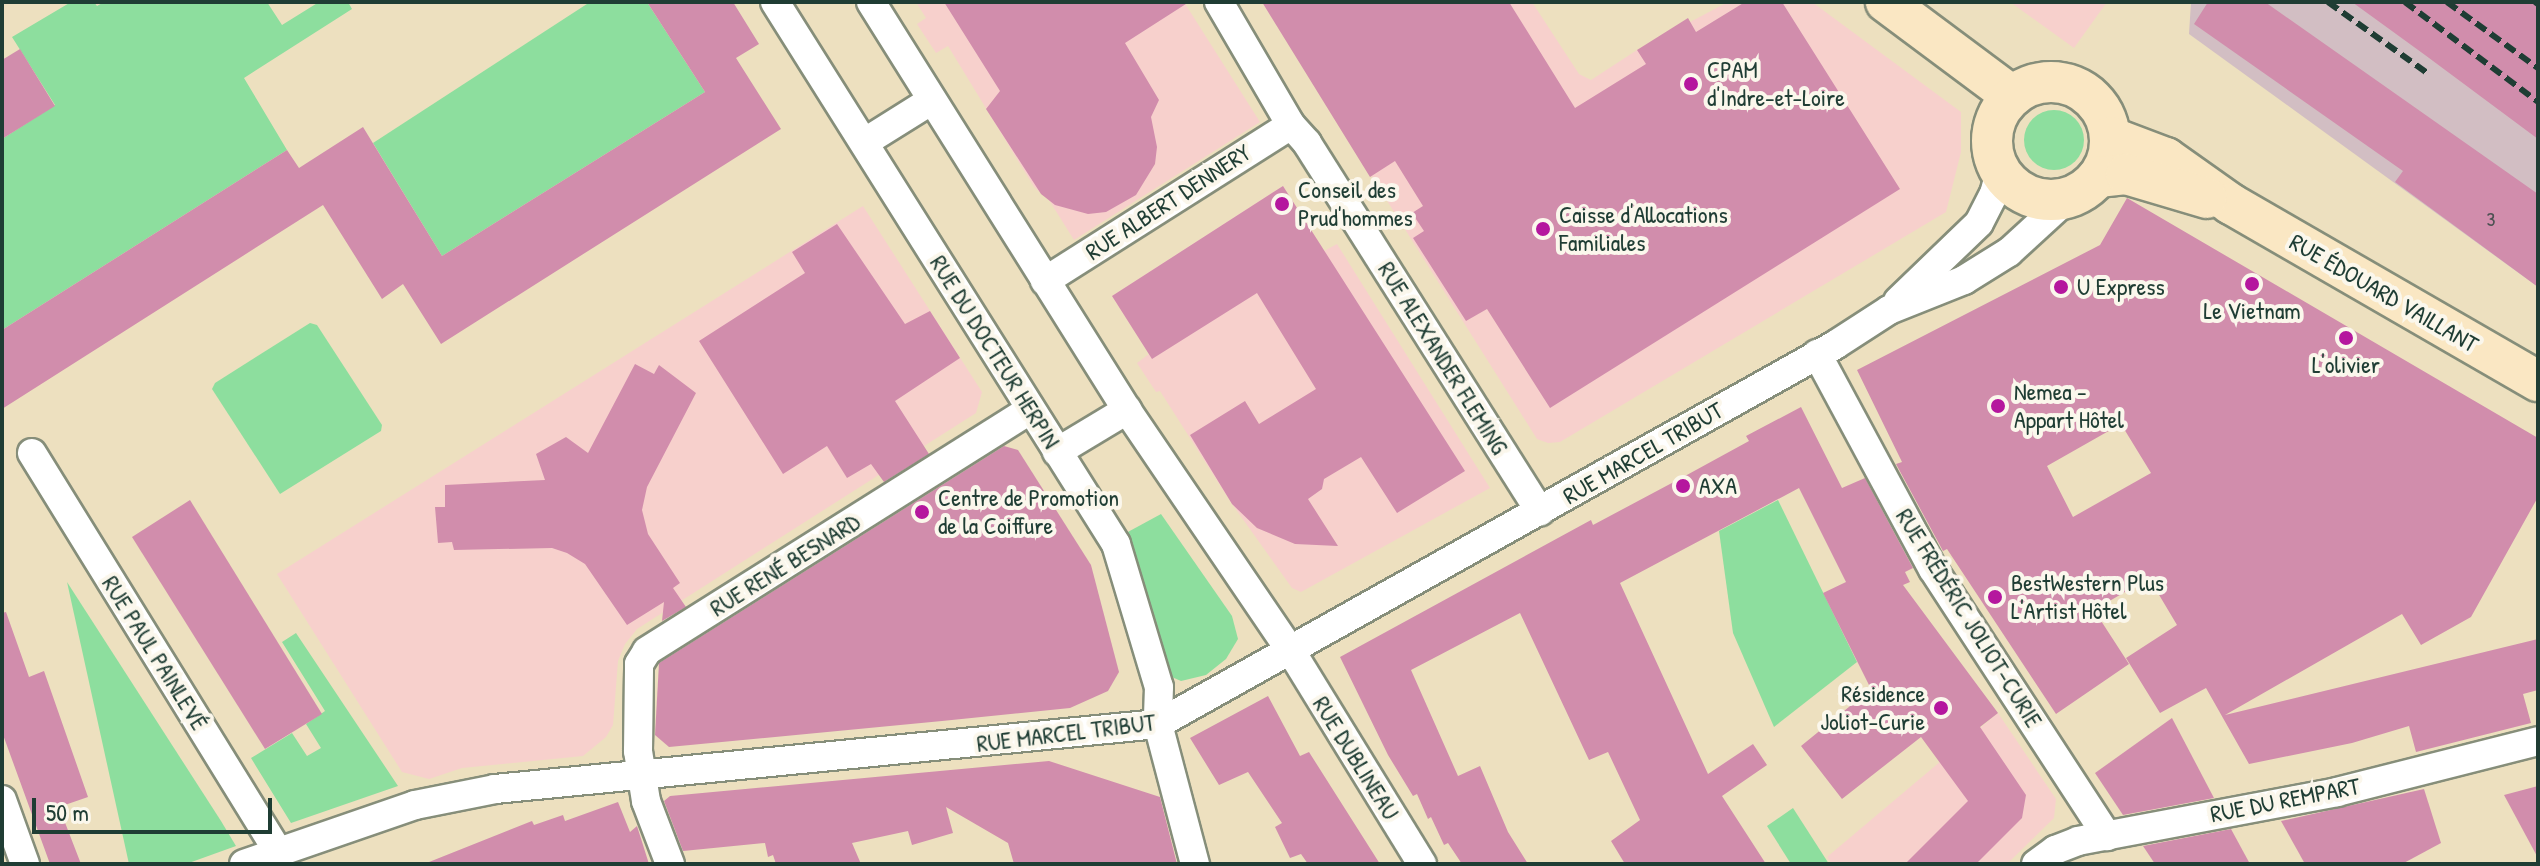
<!DOCTYPE html>
<html>
<head>
<meta charset="utf-8">
<style>
	body { margin:0 }
	#map { position:relative; width:2540px; height:866px; overflow:hidden; background:#ede0bf; font-family:"Patrick Hand",sans-serif }
	div>[style] { position:absolute }
	[style*='--x'] { left:calc(var(--x)*1px); top:calc(var(--y)*1px); width:calc(var(--w)*1px); rotate:calc(var(--a)*1deg) }
	.built>* { inset:0; background:#f7d0cc }
	.industrial>* { inset:0; background:#d2bec3 }
	.green>* { inset:0; background:#8dde9e }
	.round { border-radius:50% }
	.building>* { inset:0; background:#d18dac }
	.roads { filter:drop-shadow(2px 0 #868e7a) drop-shadow(-2px 0 #868e7a) drop-shadow(0 2px #868e7a) drop-shadow(0 -2px #868e7a) }
	.minor>* { height:28px; margin:-14px; padding:0 14px; transform-origin:14px; border-radius:14px; background:#fff }
	.secondary>* { height:40px; margin:-20px; padding:0 20px; transform-origin:20px; border-radius:20px; background:#fae7c3 }
	.secondary>.ring { margin:-20px; padding:0; box-sizing:content-box; background:none; border:40px solid #fae7c3; border-radius:50% }
	.rail>* { height:6px; margin-top:-3px; transform-origin:0; background:repeating-linear-gradient(90deg,#1f3d34 0 12px,transparent 0 18px) }
	.dots>* { width:22px; height:22px; translate:-50% -50%; box-sizing:border-box; border:4px solid #fbf7ec; border-radius:50% }
	span { translate:-50% -50%; white-space:nowrap; text-align:center; line-height:1.15; -webkit-text-stroke:8px #fbf7ec; paint-order:stroke }
	.number-label { font-size:20px; color:#4c5152 }
	.number-label span { -webkit-text-stroke-width:0 }
	.poi-label { font-size:24px; color:#1f3d34 }
	.left { translate:0 -50%; text-align:left }
	.right { translate:-100% -50%; text-align:right }
	.street-label { font-size:24px; color:#1f3d34 }
	.frame { position:absolute; inset:0; border:4px solid #1f3d34; pointer-events:none }
	.scale { position:absolute; left:32px; top:798px; width:240px; height:36px; box-sizing:border-box; border:4px solid #1f3d34; border-top:0; padding-left:10px; font-size:24px; line-height:28px; white-space:nowrap; color:#1f3d34; -webkit-text-stroke:6px #fbf7ec; paint-order:stroke }
</style>
</head>
<body>
<div id="map">
	<div class="built">
		<i style="clip-path:polygon(916px 2px,1184px 2px,1260px 122px,1074px 240px,1049px 200px,1034px 187px,948px 46px,936px 53px,917px 24px,926px 18px)"></i>
		<i style="clip-path:polygon(1262px 2px,1532px 2px,1579px 74px,1591px 80px,1637px 50px,1728px 2px,1812px 2px,1961px 112px,1961px 152px,1946px 212px,1560px 442px,1548px 443px,1537px 439px)"></i>
		<i style="clip-path:polygon(2010px 2px,2107px 2px,2074px 48px)"></i>
		<i style="clip-path:polygon(1283px 186px,1324px 251px,1337px 244px,1490px 488px,1301px 592px,1292px 588px,1232px 504px,1160px 391px,1156px 392px,1137px 363px,1149px 354px,1112px 296px)"></i>
		<i style="clip-path:polygon(863px 206px,982px 392px,976px 413px,637px 629px,625px 644px,618px 661px,613px 725px,606px 737px,583px 756px,462px 768px,429px 779px,402px 772px,277px 574px)"></i>
		<i style="clip-path:polygon(1998px 713px,2056px 799px,2054px 818px,2007px 864px,1832px 864px,1827px 857px)"></i>
	</div>
	<div class="industrial">
		<i style="clip-path:polygon(2191px 2px,2538px 2px,2538px 287px,2189px 34px)"></i>
	</div>
	<div class="green">
		<i style="clip-path:polygon(71px 2px,94px 2px,97px 6px,104px 2px,267px 2px,282px 25px,319px 2px,348px 2px,352px 9px,244px 78px,287px 150px,2px 330px,2px 139px,55px 105px,12px 37px)"></i>
		<i style="clip-path:polygon(590px 2px,647px 2px,705px 92px,442px 256px,373px 143px)"></i>
		<i class="round" style="left:2024px;top:110px;width:60px;height:60px"></i>
		<i style="clip-path:polygon(310px 323px,317px 325px,382px 425px,381px 431px,280px 494px,212px 389px,215px 383px)"></i>
		<i style="clip-path:polygon(1778px 500px,1857px 662px,1774px 727px,1733px 633px,1719px 531px)"></i>
		<i style="clip-path:polygon(1161px 514px,1232px 616px,1238px 639px,1226px 659px,1206px 675px,1181px 681px,1165px 674px,1126px 533px)"></i>
		<i style="clip-path:polygon(67px 582px,221px 821px,236px 846px,186px 864px,129px 864px)"></i>
		<i style="clip-path:polygon(296px 633px,398px 786px,291px 823px,251px 758px,292px 733px,307px 756px,321px 748px,306px 724px,325px 711px,282px 642px)"></i>
		<i style="clip-path:polygon(1793px 808px,1829px 864px,1791px 864px,1767px 826px)"></i>
	</div>
	<div class="building">
		<i style="clip-path:polygon(647px 2px,733px 2px,759px 44px,736px 58px,781px 129px,441px 344px,403px 284px,382px 299px,323px 205px,2px 409px,2px 330px,287px 150px,299px 168px,363px 127px,442px 256px,705px 92px)"></i>
		<i style="clip-path:polygon(944px 2px,1189px 2px,1125px 43px,1159px 100px,1151px 117px,1157px 147px,1155px 164px,1136px 195px,1106px 212px,1088px 214px,1055px 205px,1041px 194px,986px 109px,1000px 91px)"></i>
		<i style="clip-path:polygon(1262px 2px,1509px 2px,1575px 108px,1646px 64px,1637px 50px,1688px 18px,1696px 32px,1745px 2px,1782px 2px,1900px 189px,1550px 408px,1487px 309px,1466px 321px,1413px 238px,1424px 231px,1412px 213px,1423px 206px,1395px 161px,1370px 177px)"></i>
		<i style="clip-path:polygon(2208px 2px,2265px 2px,2538px 194px,2538px 287px,2395px 182px,2403px 171px,2194px 24px)"></i>
		<i style="clip-path:polygon(2352px 2px,2538px 2px,2538px 139px,2425px 55px)"></i>
		<i style="clip-path:polygon(20px 49px,55px 106px,2px 139px,2px 60px)"></i>
		<i style="clip-path:polygon(1283px 186px,1465px 471px,1397px 513px,1361px 457px,1324px 479px,1322px 489px,1308px 499px,1338px 546px,1295px 544px,1257px 528px,1232px 504px,1190px 435px,1245px 401px,1259px 424px,1316px 389px,1257px 293px,1152px 359px,1112px 296px)"></i>
		<i style="clip-path:polygon(evenodd,2127px 198px,2538px 438px,2538px 497px,2471px 617px,2421px 645px,2402px 614px,2225px 715px,2538px 639px,2538px 690px,2523px 694px,2531px 723px,2416px 752px,2409px 726px,2352px 743px,2249px 764px,2206px 688px,2160px 713px,2126px 658px,2177px 625px,2149px 578px,2094px 610px,2129px 664px,2056px 714px,1947px 549px,1943px 551px,1896px 464px,1902px 462px,1857px 370px,2100px 245px,2127px 198px,2121px 424px,2151px 473px,2073px 517px,2047px 466px,2121px 424px)"></i>
		<i style="clip-path:polygon(837px 224px,905px 324px,930px 311px,960px 358px,895px 401px,929px 454px,884px 482px,871px 464px,847px 478px,827px 446px,783px 474px,699px 341px,805px 273px,792px 252px)"></i>
		<i style="clip-path:polygon(635px 364px,654px 374px,659px 365px,696px 393px,647px 487px,642px 510px,648px 534px,680px 583px,673px 588px,686px 607px,662px 621px,664px 602px,627px 625px,585px 564px,567px 553px,552px 548px,454px 550px,452px 542px,438px 543px,435px 507px,445px 507px,445px 485px,545px 480px,536px 454px,566px 437px,588px 453px)"></i>
		<i style="clip-path:polygon(1801px 407px,1842px 488px,1865px 478px,1913px 568px,1905px 572px,1910px 582px,1903px 585px,1998px 713px,1980px 727px,2026px 795px,2022px 818px,1976px 864px,1905px 864px,1968px 801px,1921px 737px,1842px 799px,1801px 746px,1871px 689px,1823px 593px,1846px 582px,1799px 488px,1620px 583px,1708px 774px,1753px 744px,1767px 765px,1722px 796px,1766px 864px,1625px 864px,1611px 841px,1640px 820px,1608px 752px,1589px 760px,1520px 613px,1411px 670px,1458px 776px,1480px 766px,1508px 832px,1528px 864px,1462px 864px,1448px 843px,1444px 845px,1431px 817px,1428px 819px,1417px 794px,1413px 796px,1388px 755px,1340px 657px,1591px 520px,1593px 525px,1685px 476px,1749px 441px,1746px 436px)"></i>
		<i style="clip-path:polygon(1004px 446px,1018px 450px,1091px 565px,1119px 672px,1108px 691px,1070px 708px,942px 721px,669px 747px,655px 735px,659px 663px)"></i>
		<i style="clip-path:polygon(190px 500px,322px 714px,265px 749px,132px 537px)"></i>
		<i style="clip-path:polygon(6px 612px,29px 677px,44px 671px,88px 797px,59px 807px,81px 864px,50px 864px,2px 732px,2px 613px)"></i>
		<i style="clip-path:polygon(1268px 696px,1300px 756px,1309px 752px,1380px 864px,1308px 864px,1301px 854px,1290px 858px,1275px 827px,1282px 823px,1248px 772px,1219px 785px,1190px 738px)"></i>
		<i style="clip-path:polygon(2172px 718px,2214px 798px,2123px 815px,2095px 773px)"></i>
		<i style="clip-path:polygon(1049px 761px,1160px 797px,1177px 864px,1014px 864px,1008px 843px,946px 807px,953px 833px,912px 845px,908px 831px,852px 843px,861px 864px,776px 864px,773px 855px,768px 857px,765px 843px,683px 851px,664px 801px,670px 796px)"></i>
		<i style="clip-path:polygon(2538px 786px,2538px 858px,2504px 795px)"></i>
		<i style="clip-path:polygon(2424px 789px,2441px 843px,2402px 864px,2305px 864px,2281px 821px)"></i>
		<i style="clip-path:polygon(618px 802px,630px 832px,637px 826px,649px 864px,424px 864px,532px 821px,534px 825px,563px 815px,565px 821px)"></i>
		<i style="clip-path:polygon(2231px 829px,2250px 864px,2155px 864px,2143px 846px)"></i>
	</div>
	<div class="roads">
		<div class="minor">
			<i style="--x:775;--y:2;--w:640;--a:57.82"></i>
			<i style="--x:1116;--y:544;--w:149;--a:73.3"></i>
			<i style="--x:1159;--y:687;--w:37;--a:92"></i>
			<i style="--x:1158;--y:724;--w:145;--a:75.2"></i>
			<i style="--x:871;--y:2;--w:482;--a:57.9"></i>
			<i style="--x:1127;--y:410;--w:292;--a:55.8"></i>
			<i style="--x:1291;--y:651;--w:250;--a:58.4"></i>
			<i style="--x:1219;--y:2;--w:143;--a:59.7"></i>
			<i style="--x:1291;--y:125;--w:24;--a:48"></i>
			<i style="--x:1307;--y:143;--w:436;--a:57.7"></i>
			<i style="--x:865;--y:142;--w:79;--a:-32.1"></i>
			<i style="--x:1045;--y:281;--w:291;--a:-32.4"></i>
			<i style="--x:1898;--y:301;--w:112;--a:-43.9"></i>
			<i style="--x:1979;--y:223;--w:33;--a:-63"></i>
			<i style="--x:1994;--y:194;--w:23;--a:-75"></i>
			<i style="--x:1817;--y:354;--w:244;--a:61.7"></i>
			<i style="--x:1933;--y:569;--w:319;--a:56.9"></i>
			<i style="--x:1057;--y:452;--w:82;--a:-31"></i>
			<i style="--x:32;--y:453;--w:469;--a:58.3"></i>
			<i style="--x:2;--y:800;--w:68;--a:70.2"></i>
			<i style="--x:244;--y:864;--w:181;--a:-19"></i>
			<i style="--x:415;--y:805;--w:82;--a:-11.3"></i>
			<i style="--x:495;--y:789;--w:666;--a:-5.6"></i>
			<i style="--x:1158;--y:724;--w:776;--a:-29.24"></i>
			<i style="--x:1835;--y:345;--w:64;--a:-32.9"></i>
			<i style="--x:1889;--y:310;--w:81;--a:-21.8"></i>
			<i style="--x:1964;--y:280;--w:53;--a:-31.9"></i>
			<i style="--x:2009;--y:252;--w:80;--a:-42.5"></i>
			<i style="--x:670;--y:864;--w:67;--a:-110.9"></i>
			<i style="--x:646;--y:801;--w:51;--a:-99.1"></i>
			<i style="--x:638;--y:751;--w:87;--a:-89.3"></i>
			<i style="--x:639;--y:664;--w:15;--a:-58"></i>
			<i style="--x:647;--y:651;--w:453;--a:-32.2"></i>
			<i style="--x:2036;--y:864;--w:24;--a:-36"></i>
			<i style="--x:2055;--y:850;--w:25;--a:-21"></i>
			<i style="--x:2078;--y:841;--w:264;--a:-10.7"></i>
			<i style="--x:2337;--y:792;--w:207;--a:-14.2"></i>
		</div>
		<div class="secondary">
			<i style="--x:1886;--y:2;--w:157;--a:36.7"></i>
			<i class="ring" style="left:1992px;top:82px;width:78px;height:78px"></i>
			<i style="--x:2110;--y:137;--w:60;--a:20.6"></i>
			<i style="--x:2166;--y:158;--w:80;--a:35.3"></i>
			<i style="--x:2231;--y:204;--w:354;--a:30"></i>
			<i style="--x:2098;--y:177;--w:28;--a:-6"></i>
			<i style="--x:2126;--y:174;--w:84;--a:16.5"></i>
		</div>
	</div>
	<div class="rail">
		<i style="--x:2328;--y:2;--w:122;--a:35.6"></i>
		<i style="--x:2405;--y:2;--w:166;--a:36.9"></i>
		<i style="--x:2447;--y:2;--w:112;--a:36"></i>
		<i style="--x:2535;--y:2;--w:4;--a:34"></i>
	</div>
	<div class="dots">
		<i style="left:1691px;top:84px;background:#b5179e"></i>
		<i style="left:1282px;top:204px;background:#b5179e"></i>
		<i style="left:1543px;top:229px;background:#b5179e"></i>
		<i style="left:2252px;top:284px;background:#b5179e"></i>
		<i style="left:2061px;top:287px;background:#b5179e"></i>
		<i style="left:2346px;top:338px;background:#b5179e"></i>
		<i style="left:1998px;top:406px;background:#b5179e"></i>
		<i style="left:1683px;top:486px;background:#b5179e"></i>
		<i style="left:922px;top:512px;background:#b5179e"></i>
		<i style="left:1995px;top:597px;background:#b5179e"></i>
		<i style="left:1941px;top:708px;background:#b5179e"></i>
	</div>
	<div class="number-label">
		<span style="left:2491px;top:218px">3</span>
	</div>
	<div class="poi-label">
		<span class="left" style="left:1707px;top:84px">CPAM<br>d'Indre-et-Loire</span>
		<span class="left" style="left:1298px;top:204px">Conseil des<br>Prud'hommes</span>
		<span class="left" style="left:1559px;top:229px">Caisse d'Allocations<br>Familiales</span>
		<span class="left" style="left:2077px;top:287px">U Express</span>
		<span style="left:2252px;top:311px">Le Vietnam</span>
		<span style="left:2346px;top:365px">L'olivier</span>
		<span class="left" style="left:2014px;top:406px">Nemea -<br>Appart Hôtel</span>
		<span class="left" style="left:1699px;top:486px">AXA</span>
		<span class="left" style="left:938px;top:512px">Centre de Promotion<br>de la Coiffure</span>
		<span class="left" style="left:2011px;top:597px">BestWestern Plus<br>L'Artist Hôtel</span>
		<span class="right" style="left:1925px;top:708px">Résidence<br>Joliot-Curie</span>
	</div>
	<div class="street-label">
		<span style="left:1168px;top:202px;rotate:-33deg">RUE ALBERT DENNERY</span>
		<span style="left:2384px;top:293px;rotate:30deg">RUE ÉDOUARD VAILLANT</span>
		<span style="left:995px;top:352px;rotate:58deg">RUE DU DOCTEUR HERPIN</span>
		<span style="left:1443px;top:358px;rotate:58deg">RUE ALEXANDER FLEMING</span>
		<span style="left:1643px;top:453px;rotate:-30deg">RUE MARCEL TRIBUT</span>
		<span style="left:785px;top:565px;rotate:-32deg">RUE RENÉ BESNARD</span>
		<span style="left:1969px;top:618px;rotate:58deg">RUE FRÉDÉRIC JOLIOT-CURIE</span>
		<span style="left:155px;top:653px;rotate:58deg">RUE PAUL PAINLEVÉ</span>
		<span style="left:1066px;top:733px;rotate:-7deg">RUE MARCEL TRIBUT</span>
		<span style="left:1356px;top:758px;rotate:58deg">RUE DUBLINEAU</span>
		<span style="left:2285px;top:800px;rotate:-11deg">RUE DU REMPART</span>
	</div>
	<div class="frame"></div>
	<div class="scale">50 m</div>
</div>
</body>
</html>
